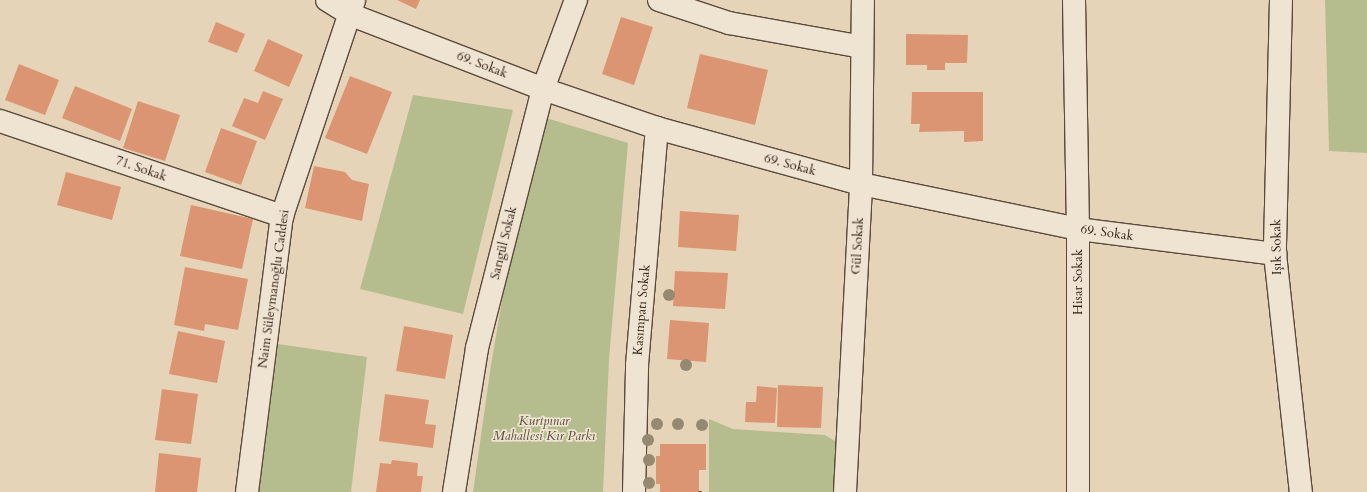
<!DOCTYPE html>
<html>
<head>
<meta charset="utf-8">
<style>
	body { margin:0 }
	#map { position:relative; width:1367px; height:492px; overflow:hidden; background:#e6d4b8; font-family:Cardo,serif }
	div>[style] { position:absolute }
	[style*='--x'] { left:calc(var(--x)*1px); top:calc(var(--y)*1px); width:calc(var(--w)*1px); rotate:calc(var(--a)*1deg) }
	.green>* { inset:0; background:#b5bd8f }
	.building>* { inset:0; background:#db9573 }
	.path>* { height:2.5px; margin-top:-1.25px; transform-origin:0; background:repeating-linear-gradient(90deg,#2c1c12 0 3px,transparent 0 5px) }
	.roads { filter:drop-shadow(1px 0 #5a4a3c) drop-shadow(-1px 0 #5a4a3c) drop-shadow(0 1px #5a4a3c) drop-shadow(0 -1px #5a4a3c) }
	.street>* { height:22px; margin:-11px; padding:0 11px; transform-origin:11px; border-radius:11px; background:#efe3d1 }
	.trees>* { width:12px; height:12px; margin:-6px; border-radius:50%; background:#968972 }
	span { translate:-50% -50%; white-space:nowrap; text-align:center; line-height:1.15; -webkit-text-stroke:3.5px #efe3d1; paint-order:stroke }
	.street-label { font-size:13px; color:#2c1c12 }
	.park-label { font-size:13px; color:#554c38; font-style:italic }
</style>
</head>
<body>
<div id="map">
	<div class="green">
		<i style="clip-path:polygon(1325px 0,1367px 0,1367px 153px,1329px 151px)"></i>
		<i style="clip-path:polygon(413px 95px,513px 110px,463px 314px,360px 289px)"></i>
		<i style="clip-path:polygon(543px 117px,628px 143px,609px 359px,603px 492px,473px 492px,491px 365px,513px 236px)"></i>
		<i style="clip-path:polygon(278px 344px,367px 357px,351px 492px,259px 492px)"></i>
		<i style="clip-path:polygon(709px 419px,733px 429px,825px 435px,841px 445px,836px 492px,709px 492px)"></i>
	</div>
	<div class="building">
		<i style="clip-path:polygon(397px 0,420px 0,416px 9px)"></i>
		<i style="clip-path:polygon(621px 17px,653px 27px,634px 85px,602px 74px)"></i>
		<i style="clip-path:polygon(216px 22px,245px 34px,237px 53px,208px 42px)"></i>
		<i style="clip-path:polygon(906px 34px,968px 35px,967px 63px,945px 63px,945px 70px,927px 70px,927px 65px,906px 65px)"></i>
		<i style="clip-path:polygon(268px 39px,303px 55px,289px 87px,254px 71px)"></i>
		<i style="clip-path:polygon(700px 54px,768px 70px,755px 125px,687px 108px)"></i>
		<i style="clip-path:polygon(19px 64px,59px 80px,45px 115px,5px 100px)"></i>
		<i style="clip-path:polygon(350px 76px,392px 92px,367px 154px,325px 138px)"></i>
		<i style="clip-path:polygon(75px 86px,132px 109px,120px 141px,62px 118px)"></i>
		<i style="clip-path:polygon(263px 91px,283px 99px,265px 140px,232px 126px,244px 98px,258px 103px)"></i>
		<i style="clip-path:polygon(912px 92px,983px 92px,983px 141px,964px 142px,964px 131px,919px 132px,920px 124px,911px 124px)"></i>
		<i style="clip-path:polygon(138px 101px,180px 115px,165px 161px,123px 148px)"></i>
		<i style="clip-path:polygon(221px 128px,257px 141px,241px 185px,205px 172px)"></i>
		<i style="clip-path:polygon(314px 166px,345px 172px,352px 180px,369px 184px,362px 221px,305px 208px)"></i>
		<i style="clip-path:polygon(66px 172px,121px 187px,112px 220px,57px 205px)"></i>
		<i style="clip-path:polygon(191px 205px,253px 219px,242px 269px,180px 256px)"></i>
		<i style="clip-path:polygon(680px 211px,739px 215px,736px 251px,678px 247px)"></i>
		<i style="clip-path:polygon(185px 267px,248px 279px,238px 330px,205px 324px,204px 331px,174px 325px)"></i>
		<i style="clip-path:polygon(675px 271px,728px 273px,725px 309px,673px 306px)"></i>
		<i style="clip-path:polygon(670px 320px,709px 323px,706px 362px,667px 359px)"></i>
		<i style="clip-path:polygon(404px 326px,453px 335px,445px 379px,396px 371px)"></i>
		<i style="clip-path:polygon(178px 331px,225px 341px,217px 383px,169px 374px)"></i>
		<i style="clip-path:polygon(778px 385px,823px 387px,821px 428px,777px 427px)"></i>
		<i style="clip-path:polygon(757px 386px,777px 388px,775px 423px,745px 422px,746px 402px,756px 402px)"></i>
		<i style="clip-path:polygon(162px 389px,198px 394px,191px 444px,155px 440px)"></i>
		<i style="clip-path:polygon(385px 394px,429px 400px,425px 424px,436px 425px,433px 448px,379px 441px)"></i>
		<i style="clip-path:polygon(660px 444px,706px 444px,706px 470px,699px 470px,699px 492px,660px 492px,660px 484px,656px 484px,656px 456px,660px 456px)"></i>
		<i style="clip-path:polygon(159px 453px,201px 458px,197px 492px,155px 492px)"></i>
		<i style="clip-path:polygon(392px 460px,418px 463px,417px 476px,423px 476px,421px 492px,376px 492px,380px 463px,391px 464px)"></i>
	</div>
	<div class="path">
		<i style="--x:700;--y:492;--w:1;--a:-90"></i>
	</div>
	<div class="roads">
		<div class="street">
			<i style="--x:327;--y:0;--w:26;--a:32"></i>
			<i style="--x:349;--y:14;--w:208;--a:21.1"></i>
			<i style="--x:543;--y:89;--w:120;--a:18.9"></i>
			<i style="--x:657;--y:128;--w:212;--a:15.4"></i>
			<i style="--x:861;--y:184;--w:222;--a:11.7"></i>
			<i style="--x:1078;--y:229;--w:199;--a:7.2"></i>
			<i style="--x:659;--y:0;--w:74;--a:18.2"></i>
			<i style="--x:729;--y:23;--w:135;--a:10.2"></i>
			<i style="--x:1074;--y:0;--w:229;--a:89"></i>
			<i style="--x:1078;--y:229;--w:263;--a:90"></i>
			<i style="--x:1281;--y:0;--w:254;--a:91.4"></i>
			<i style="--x:1275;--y:254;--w:239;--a:83.8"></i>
			<i style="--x:0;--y:121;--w:298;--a:18.6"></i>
			<i style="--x:247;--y:492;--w:278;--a:-82.8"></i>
			<i style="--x:282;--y:216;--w:227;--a:-71.5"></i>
			<i style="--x:454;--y:492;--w:146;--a:-80.9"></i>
			<i style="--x:477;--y:348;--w:267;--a:-75.7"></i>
			<i style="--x:543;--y:89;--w:95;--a:-69.7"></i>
			<i style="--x:634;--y:492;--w:127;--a:-88.6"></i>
			<i style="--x:637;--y:365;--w:238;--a:-85.2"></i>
			<i style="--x:845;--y:492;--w:308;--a:-87"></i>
			<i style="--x:861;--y:184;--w:184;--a:-89.4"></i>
		</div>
	</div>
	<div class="trees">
		<i style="left:669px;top:295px"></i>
		<i style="left:686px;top:365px"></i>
		<i style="left:657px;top:424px"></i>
		<i style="left:678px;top:424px"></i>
		<i style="left:702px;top:425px"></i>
		<i style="left:648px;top:440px"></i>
		<i style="left:649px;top:460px"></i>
		<i style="left:649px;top:483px"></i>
	</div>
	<div class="street-label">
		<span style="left:482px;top:65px;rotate:21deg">69. Sokak</span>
		<span style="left:790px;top:165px;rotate:15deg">69. Sokak</span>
		<span style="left:141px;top:169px;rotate:19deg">71. Sokak</span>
		<span style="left:1107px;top:233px;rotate:8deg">69. Sokak</span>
		<span style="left:504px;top:243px;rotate:-76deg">Sarıgül Sokak</span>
		<span style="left:858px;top:246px;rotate:-87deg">Gül Sokak</span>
		<span style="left:1277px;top:247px;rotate:-91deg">Işık Sokak</span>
		<span style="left:1078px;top:282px;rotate:-90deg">Hisar Sokak</span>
		<span style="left:274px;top:289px;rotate:-82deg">Naim Süleymanoğlu Caddesi</span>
		<span style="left:642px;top:310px;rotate:-85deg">Kasımpatı Sokak</span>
	</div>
	<div class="park-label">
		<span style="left:544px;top:429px">Kurtpınar<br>Mahallesi Kır Parkı</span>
	</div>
</div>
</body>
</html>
